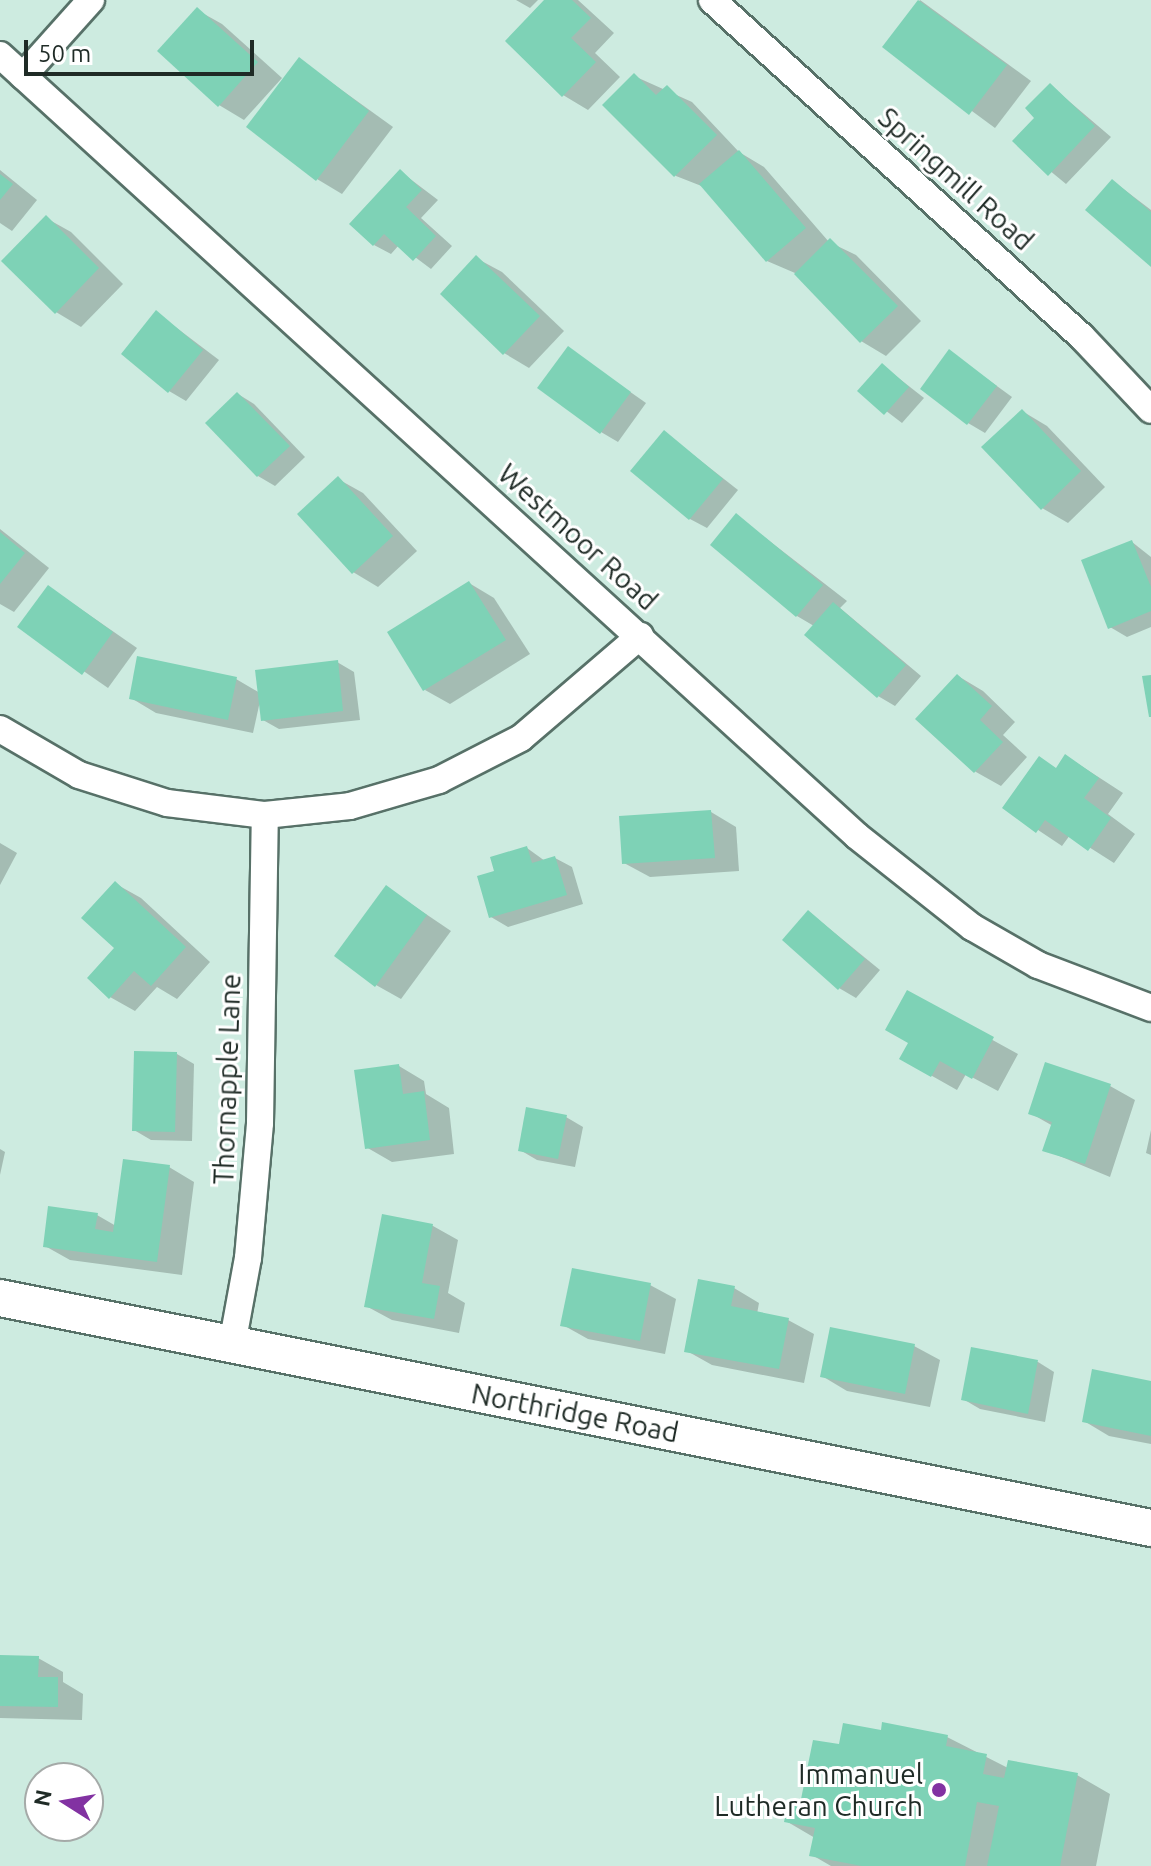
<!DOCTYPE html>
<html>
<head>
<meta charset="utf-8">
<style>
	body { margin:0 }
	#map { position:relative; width:1151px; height:1866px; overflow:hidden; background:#cdebe0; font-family:Ubuntu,sans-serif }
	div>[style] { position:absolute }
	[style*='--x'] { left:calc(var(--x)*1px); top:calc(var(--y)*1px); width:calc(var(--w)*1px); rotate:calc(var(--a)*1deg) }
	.shadow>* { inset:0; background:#0003 }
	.building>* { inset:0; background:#7ed2b6 }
	.roads { filter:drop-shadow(2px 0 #577168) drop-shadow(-2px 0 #577168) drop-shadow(0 2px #577168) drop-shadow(0 -2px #577168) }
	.minor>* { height:26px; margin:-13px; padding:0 13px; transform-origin:13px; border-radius:13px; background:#fff }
	.secondary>* { height:36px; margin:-18px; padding:0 18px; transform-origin:18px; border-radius:18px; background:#fff }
	.dots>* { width:22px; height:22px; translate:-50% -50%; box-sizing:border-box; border:4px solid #fff; border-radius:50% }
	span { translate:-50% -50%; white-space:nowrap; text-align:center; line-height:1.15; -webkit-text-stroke:6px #fff; paint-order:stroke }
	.street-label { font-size:28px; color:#1f2b26 }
	.poi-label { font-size:28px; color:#1f2b26 }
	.right { translate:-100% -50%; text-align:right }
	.north { position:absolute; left:24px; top:1762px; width:80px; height:80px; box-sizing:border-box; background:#fff; border:2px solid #a5aaa8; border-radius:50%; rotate:281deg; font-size:22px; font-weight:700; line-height:32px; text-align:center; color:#1f2b26 }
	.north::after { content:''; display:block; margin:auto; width:28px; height:36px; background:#8232a2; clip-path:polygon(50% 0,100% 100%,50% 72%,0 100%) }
	.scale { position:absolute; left:24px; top:40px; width:230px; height:36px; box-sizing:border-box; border:4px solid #1f2b26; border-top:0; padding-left:10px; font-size:24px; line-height:28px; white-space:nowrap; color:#1f2b26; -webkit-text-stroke:6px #fff; paint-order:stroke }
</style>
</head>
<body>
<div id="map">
	<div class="shadow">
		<i style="clip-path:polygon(516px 0,538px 0,530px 8px)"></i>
		<i style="clip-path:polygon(547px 0,578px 0,614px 33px,595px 53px,620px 77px,588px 110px,563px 95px)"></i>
		<i style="clip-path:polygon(920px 0,1031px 81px,995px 128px,885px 47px)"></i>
		<i style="clip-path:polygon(197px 10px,222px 24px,282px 78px,244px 120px,219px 105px)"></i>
		<i style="clip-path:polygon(300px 60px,393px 127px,342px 194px,317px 179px)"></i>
		<i style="clip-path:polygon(634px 76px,692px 102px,739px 152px,764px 167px,829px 242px,856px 255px,921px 321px,886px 356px,861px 341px,795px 273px,767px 261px,704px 187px,676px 176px,605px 105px)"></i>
		<i style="clip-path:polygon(1050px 85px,1111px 137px,1066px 184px,1014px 141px,1037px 118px)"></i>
		<i style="clip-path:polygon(0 170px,37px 200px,12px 231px,0 223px)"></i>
		<i style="clip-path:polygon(401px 172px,438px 200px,421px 218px,452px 246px,431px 269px,399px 245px,391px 254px,374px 245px)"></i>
		<i style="clip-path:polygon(1113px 181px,1151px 210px,1151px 265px)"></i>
		<i style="clip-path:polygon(46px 218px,71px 232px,123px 284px,81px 327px,56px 312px)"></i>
		<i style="clip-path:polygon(476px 258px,502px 272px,564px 331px,529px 368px,504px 353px)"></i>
		<i style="clip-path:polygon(157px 313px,219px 360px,186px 401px,169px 391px)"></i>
		<i style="clip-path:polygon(569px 349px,646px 403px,618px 442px,601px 432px)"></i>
		<i style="clip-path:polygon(950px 352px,1012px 397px,985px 433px,968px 423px)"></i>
		<i style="clip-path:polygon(882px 365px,924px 398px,902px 423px,860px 391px)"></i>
		<i style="clip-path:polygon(238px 394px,254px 404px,305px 457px,275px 486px,258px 476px)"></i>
		<i style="clip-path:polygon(1022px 411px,1047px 426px,1105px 487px,1068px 523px,1042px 508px)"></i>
		<i style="clip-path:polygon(664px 432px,738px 490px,707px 528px,690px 519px)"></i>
		<i style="clip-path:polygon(338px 479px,363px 493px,417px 551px,378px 587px,353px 572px)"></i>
		<i style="clip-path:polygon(737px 516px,847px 601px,840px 608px,921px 676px,895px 706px,878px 696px,814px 626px,797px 616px)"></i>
		<i style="clip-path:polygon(0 529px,49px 568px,14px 612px,0 604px)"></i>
		<i style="clip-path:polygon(1132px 542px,1151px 557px,1151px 627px,1127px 637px,1110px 627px)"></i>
		<i style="clip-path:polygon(469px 583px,494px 598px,530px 654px,450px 704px,425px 690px)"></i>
		<i style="clip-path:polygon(49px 587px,137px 648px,108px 688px,20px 627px)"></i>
		<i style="clip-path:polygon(337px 662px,354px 672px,360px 720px,279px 729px,263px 720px,260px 701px,253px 733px,156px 713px,131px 698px,236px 679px,260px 693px)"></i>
		<i style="clip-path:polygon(958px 676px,983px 691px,1015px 722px,1003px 735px,1027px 757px,1001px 786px,976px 772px,918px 719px)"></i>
		<i style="clip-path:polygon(1066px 756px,1123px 793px,1108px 814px,1135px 834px,1114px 863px,1070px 835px,1062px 846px,1005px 808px,1040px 759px,1057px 769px)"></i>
		<i style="clip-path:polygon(711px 812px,736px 827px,739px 871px,650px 877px,624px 863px)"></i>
		<i style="clip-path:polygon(0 843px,17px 853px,0 885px)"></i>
		<i style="clip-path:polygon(527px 848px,545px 861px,555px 858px,572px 867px,583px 904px,508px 927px,491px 917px)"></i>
		<i style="clip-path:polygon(116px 884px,141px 898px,210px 962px,177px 999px,157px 987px,135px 1011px,110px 997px,117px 948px)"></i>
		<i style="clip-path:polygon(386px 887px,451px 931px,401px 999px,376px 985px)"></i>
		<i style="clip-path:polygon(809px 912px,880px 970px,856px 998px,839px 988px)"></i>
		<i style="clip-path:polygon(907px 993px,1018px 1054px,998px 1091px,966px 1074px,957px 1090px,902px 1059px,911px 1043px)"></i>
		<i style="clip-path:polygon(177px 1054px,194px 1064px,192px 1141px,151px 1140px,134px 1130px)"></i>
		<i style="clip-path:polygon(399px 1066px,424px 1081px,426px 1094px,449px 1108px,454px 1154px,392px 1162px,366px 1147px)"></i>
		<i style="clip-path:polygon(1110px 1086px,1135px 1100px,1110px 1177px,1045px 1150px,1053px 1126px,1030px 1113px)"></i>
		<i style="clip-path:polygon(566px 1117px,583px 1127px,575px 1167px,537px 1160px,520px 1150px)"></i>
		<i style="clip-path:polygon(1151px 1130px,1151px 1155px,1146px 1153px)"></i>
		<i style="clip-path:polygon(0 1149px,5px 1152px,0 1175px)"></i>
		<i style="clip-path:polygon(169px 1167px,194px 1182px,182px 1275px,70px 1260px,45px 1246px,97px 1215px,116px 1226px)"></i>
		<i style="clip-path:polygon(383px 1216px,433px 1226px,458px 1240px,448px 1293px,465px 1303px,459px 1333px,392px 1320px,366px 1306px)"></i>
		<i style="clip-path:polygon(650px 1285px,676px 1299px,665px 1354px,588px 1339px,563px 1325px)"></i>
		<i style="clip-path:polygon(734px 1288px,759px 1303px,757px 1314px,788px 1320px,814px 1334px,804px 1383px,712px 1365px,687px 1351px)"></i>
		<i style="clip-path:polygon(914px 1346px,940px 1360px,930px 1407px,847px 1391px,822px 1376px)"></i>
		<i style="clip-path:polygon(973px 1350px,1038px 1362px,1054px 1372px,1045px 1422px,980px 1409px,963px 1399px)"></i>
		<i style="clip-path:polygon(1151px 1383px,1151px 1444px,1109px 1436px,1084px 1421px)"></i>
		<i style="clip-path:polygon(0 1657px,38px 1658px,63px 1672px,63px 1682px,83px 1694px,82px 1720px,0 1718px)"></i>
		<i style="clip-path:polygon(882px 1733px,947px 1737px,1008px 1768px,1077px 1775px,1110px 1794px,1096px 1866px,831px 1866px,812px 1855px,815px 1838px,786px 1821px,840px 1747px)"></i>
	</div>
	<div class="building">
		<i style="clip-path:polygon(544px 0,572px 0,591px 18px,571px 38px,596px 62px,562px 97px,505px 41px)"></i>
		<i style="clip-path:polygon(918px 0,1007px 65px,969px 115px,882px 47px)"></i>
		<i style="clip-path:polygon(197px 7px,258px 62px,218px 107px,157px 51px)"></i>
		<i style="clip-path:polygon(299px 57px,369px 111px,316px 181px,246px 127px)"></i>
		<i style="clip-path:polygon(634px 73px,656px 95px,667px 85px,717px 135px,674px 177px,602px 105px)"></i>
		<i style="clip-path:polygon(1050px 83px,1095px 126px,1048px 176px,1012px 141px,1034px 118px,1025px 108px)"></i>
		<i style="clip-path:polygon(739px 150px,806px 228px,766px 262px,699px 184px)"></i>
		<i style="clip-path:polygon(400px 169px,422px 190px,406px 207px,436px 236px,413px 261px,384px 234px,373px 246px,349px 224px)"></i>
		<i style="clip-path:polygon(0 174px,13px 184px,0 200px)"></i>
		<i style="clip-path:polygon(1112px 179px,1151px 212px,1151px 267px,1085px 210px)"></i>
		<i style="clip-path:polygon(46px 215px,99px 268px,55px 314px,1px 261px)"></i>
		<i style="clip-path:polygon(830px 238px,898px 306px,860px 343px,794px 274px)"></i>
		<i style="clip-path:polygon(476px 255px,540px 316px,503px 355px,440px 294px)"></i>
		<i style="clip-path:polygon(156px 310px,203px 350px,168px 393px,121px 354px)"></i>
		<i style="clip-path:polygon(568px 346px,631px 392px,600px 434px,537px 388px)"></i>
		<i style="clip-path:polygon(949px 349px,997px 386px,967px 425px,920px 389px)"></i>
		<i style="clip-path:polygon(882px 363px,909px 387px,884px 415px,857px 391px)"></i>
		<i style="clip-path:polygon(237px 392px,290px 446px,257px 477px,205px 423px)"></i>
		<i style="clip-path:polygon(1022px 409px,1081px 471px,1041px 510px,981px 447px)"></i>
		<i style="clip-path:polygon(664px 430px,723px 479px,689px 520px,630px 471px)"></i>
		<i style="clip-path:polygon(338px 476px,393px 536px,352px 574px,297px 514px)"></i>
		<i style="clip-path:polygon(736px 513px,823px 585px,796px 617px,710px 545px)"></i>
		<i style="clip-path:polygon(0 532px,25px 553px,0 584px)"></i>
		<i style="clip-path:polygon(1132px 540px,1151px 587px,1151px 611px,1108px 629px,1081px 560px)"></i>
		<i style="clip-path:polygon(469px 581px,506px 640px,423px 691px,387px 632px)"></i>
		<i style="clip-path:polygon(48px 585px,113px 632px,82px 675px,17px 627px)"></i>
		<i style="clip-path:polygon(833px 602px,906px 665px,877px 698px,804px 635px)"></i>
		<i style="clip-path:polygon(137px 656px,237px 677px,228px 720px,129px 699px)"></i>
		<i style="clip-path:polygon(338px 660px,343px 711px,261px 721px,255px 670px)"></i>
		<i style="clip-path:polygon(957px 674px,992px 706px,980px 720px,1003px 742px,974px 773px,915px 719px)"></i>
		<i style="clip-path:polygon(1151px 675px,1151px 717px,1149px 717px,1142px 676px)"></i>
		<i style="clip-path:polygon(1065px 754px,1099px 778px,1084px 798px,1111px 818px,1088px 851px,1045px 820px,1036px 833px,1002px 808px,1039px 756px,1056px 768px)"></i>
		<i style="clip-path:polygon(711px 810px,715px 858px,622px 864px,619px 816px)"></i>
		<i style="clip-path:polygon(527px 846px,532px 863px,555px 856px,567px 895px,489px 918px,477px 876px,494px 871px,490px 857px)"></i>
		<i style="clip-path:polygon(115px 881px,186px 947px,151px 986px,134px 971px,109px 999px,87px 978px,114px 948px,81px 918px)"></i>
		<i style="clip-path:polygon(386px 885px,427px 915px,375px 987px,334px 956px)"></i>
		<i style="clip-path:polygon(808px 910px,865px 959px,838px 990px,782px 940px)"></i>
		<i style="clip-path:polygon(907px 990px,994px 1037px,972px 1079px,940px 1061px,931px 1077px,899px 1059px,908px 1043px,885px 1030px)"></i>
		<i style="clip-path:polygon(134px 1051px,177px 1052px,175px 1132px,132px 1131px)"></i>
		<i style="clip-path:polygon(1045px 1062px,1111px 1084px,1085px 1164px,1042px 1151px,1052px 1122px,1028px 1114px)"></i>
		<i style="clip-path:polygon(399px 1064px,403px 1094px,424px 1091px,430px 1140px,365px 1149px,354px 1070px)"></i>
		<i style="clip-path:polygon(526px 1107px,567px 1115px,558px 1159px,518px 1151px)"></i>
		<i style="clip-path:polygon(123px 1159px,170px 1165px,157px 1262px,43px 1247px,48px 1206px,98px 1213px,95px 1229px,113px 1232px)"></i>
		<i style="clip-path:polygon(382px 1214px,433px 1224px,422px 1283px,440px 1286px,434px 1319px,364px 1307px)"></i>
		<i style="clip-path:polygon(572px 1268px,651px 1283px,640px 1341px,560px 1326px)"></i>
		<i style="clip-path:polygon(698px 1279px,735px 1286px,731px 1306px,789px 1318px,779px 1369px,684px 1352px)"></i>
		<i style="clip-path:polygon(830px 1327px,915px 1344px,905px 1394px,820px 1377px)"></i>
		<i style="clip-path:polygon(971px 1347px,1038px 1360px,1028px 1414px,961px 1400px)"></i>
		<i style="clip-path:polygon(1092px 1369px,1151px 1381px,1151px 1436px,1082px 1422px)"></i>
		<i style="clip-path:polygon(0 1655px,39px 1656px,38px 1677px,58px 1677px,58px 1707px,0 1706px)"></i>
		<i style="clip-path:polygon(882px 1722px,948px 1735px,946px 1746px,987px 1754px,983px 1774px,1004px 1778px,1008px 1760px,1078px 1773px,1060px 1866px,987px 1866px,999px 1806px,977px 1802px,965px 1866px,862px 1866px,809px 1856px,815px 1828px,784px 1822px,788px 1802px,800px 1804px,813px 1740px,839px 1744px,843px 1723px,881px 1730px)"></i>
	</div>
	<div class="roads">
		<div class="minor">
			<i style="--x:712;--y:0;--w:500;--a:42.33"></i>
			<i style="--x:1082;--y:337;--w:100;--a:46.6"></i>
			<i style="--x:0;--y:55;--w:1159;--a:42.34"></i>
			<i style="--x:857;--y:836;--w:147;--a:38.4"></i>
			<i style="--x:972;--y:927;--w:76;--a:29.9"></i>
			<i style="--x:1038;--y:965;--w:121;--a:20.8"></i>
			<i style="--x:23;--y:76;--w:102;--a:-48.2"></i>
			<i style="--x:0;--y:729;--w:91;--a:30.2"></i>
			<i style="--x:79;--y:775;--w:92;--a:17.7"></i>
			<i style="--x:167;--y:803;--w:99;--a:7"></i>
			<i style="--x:265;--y:815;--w:85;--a:-6"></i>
			<i style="--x:350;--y:806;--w:93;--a:-16.3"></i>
			<i style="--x:439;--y:780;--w:92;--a:-27.1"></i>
			<i style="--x:521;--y:738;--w:157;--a:-40.6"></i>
			<i style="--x:232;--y:1345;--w:88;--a:-79.6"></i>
			<i style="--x:248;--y:1258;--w:136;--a:-84.9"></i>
			<i style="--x:260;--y:1123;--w:308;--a:-89.1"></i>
		</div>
		<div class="secondary">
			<i style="--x:0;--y:1298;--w:1174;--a:11.3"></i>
		</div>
	</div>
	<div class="dots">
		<i style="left:939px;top:1790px;background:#8232a2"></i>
	</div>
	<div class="street-label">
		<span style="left:956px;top:179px;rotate:42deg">Springmill Road</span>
		<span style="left:578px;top:537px;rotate:42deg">Westmoor Road</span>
		<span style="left:227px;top:1079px;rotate:-88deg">Thornapple Lane</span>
		<span style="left:575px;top:1413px;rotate:11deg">Northridge Road</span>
	</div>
	<div class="poi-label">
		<span class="right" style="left:923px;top:1790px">Immanuel<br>Lutheran Church</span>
	</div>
	<div class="north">N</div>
	<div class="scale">50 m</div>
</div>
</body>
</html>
